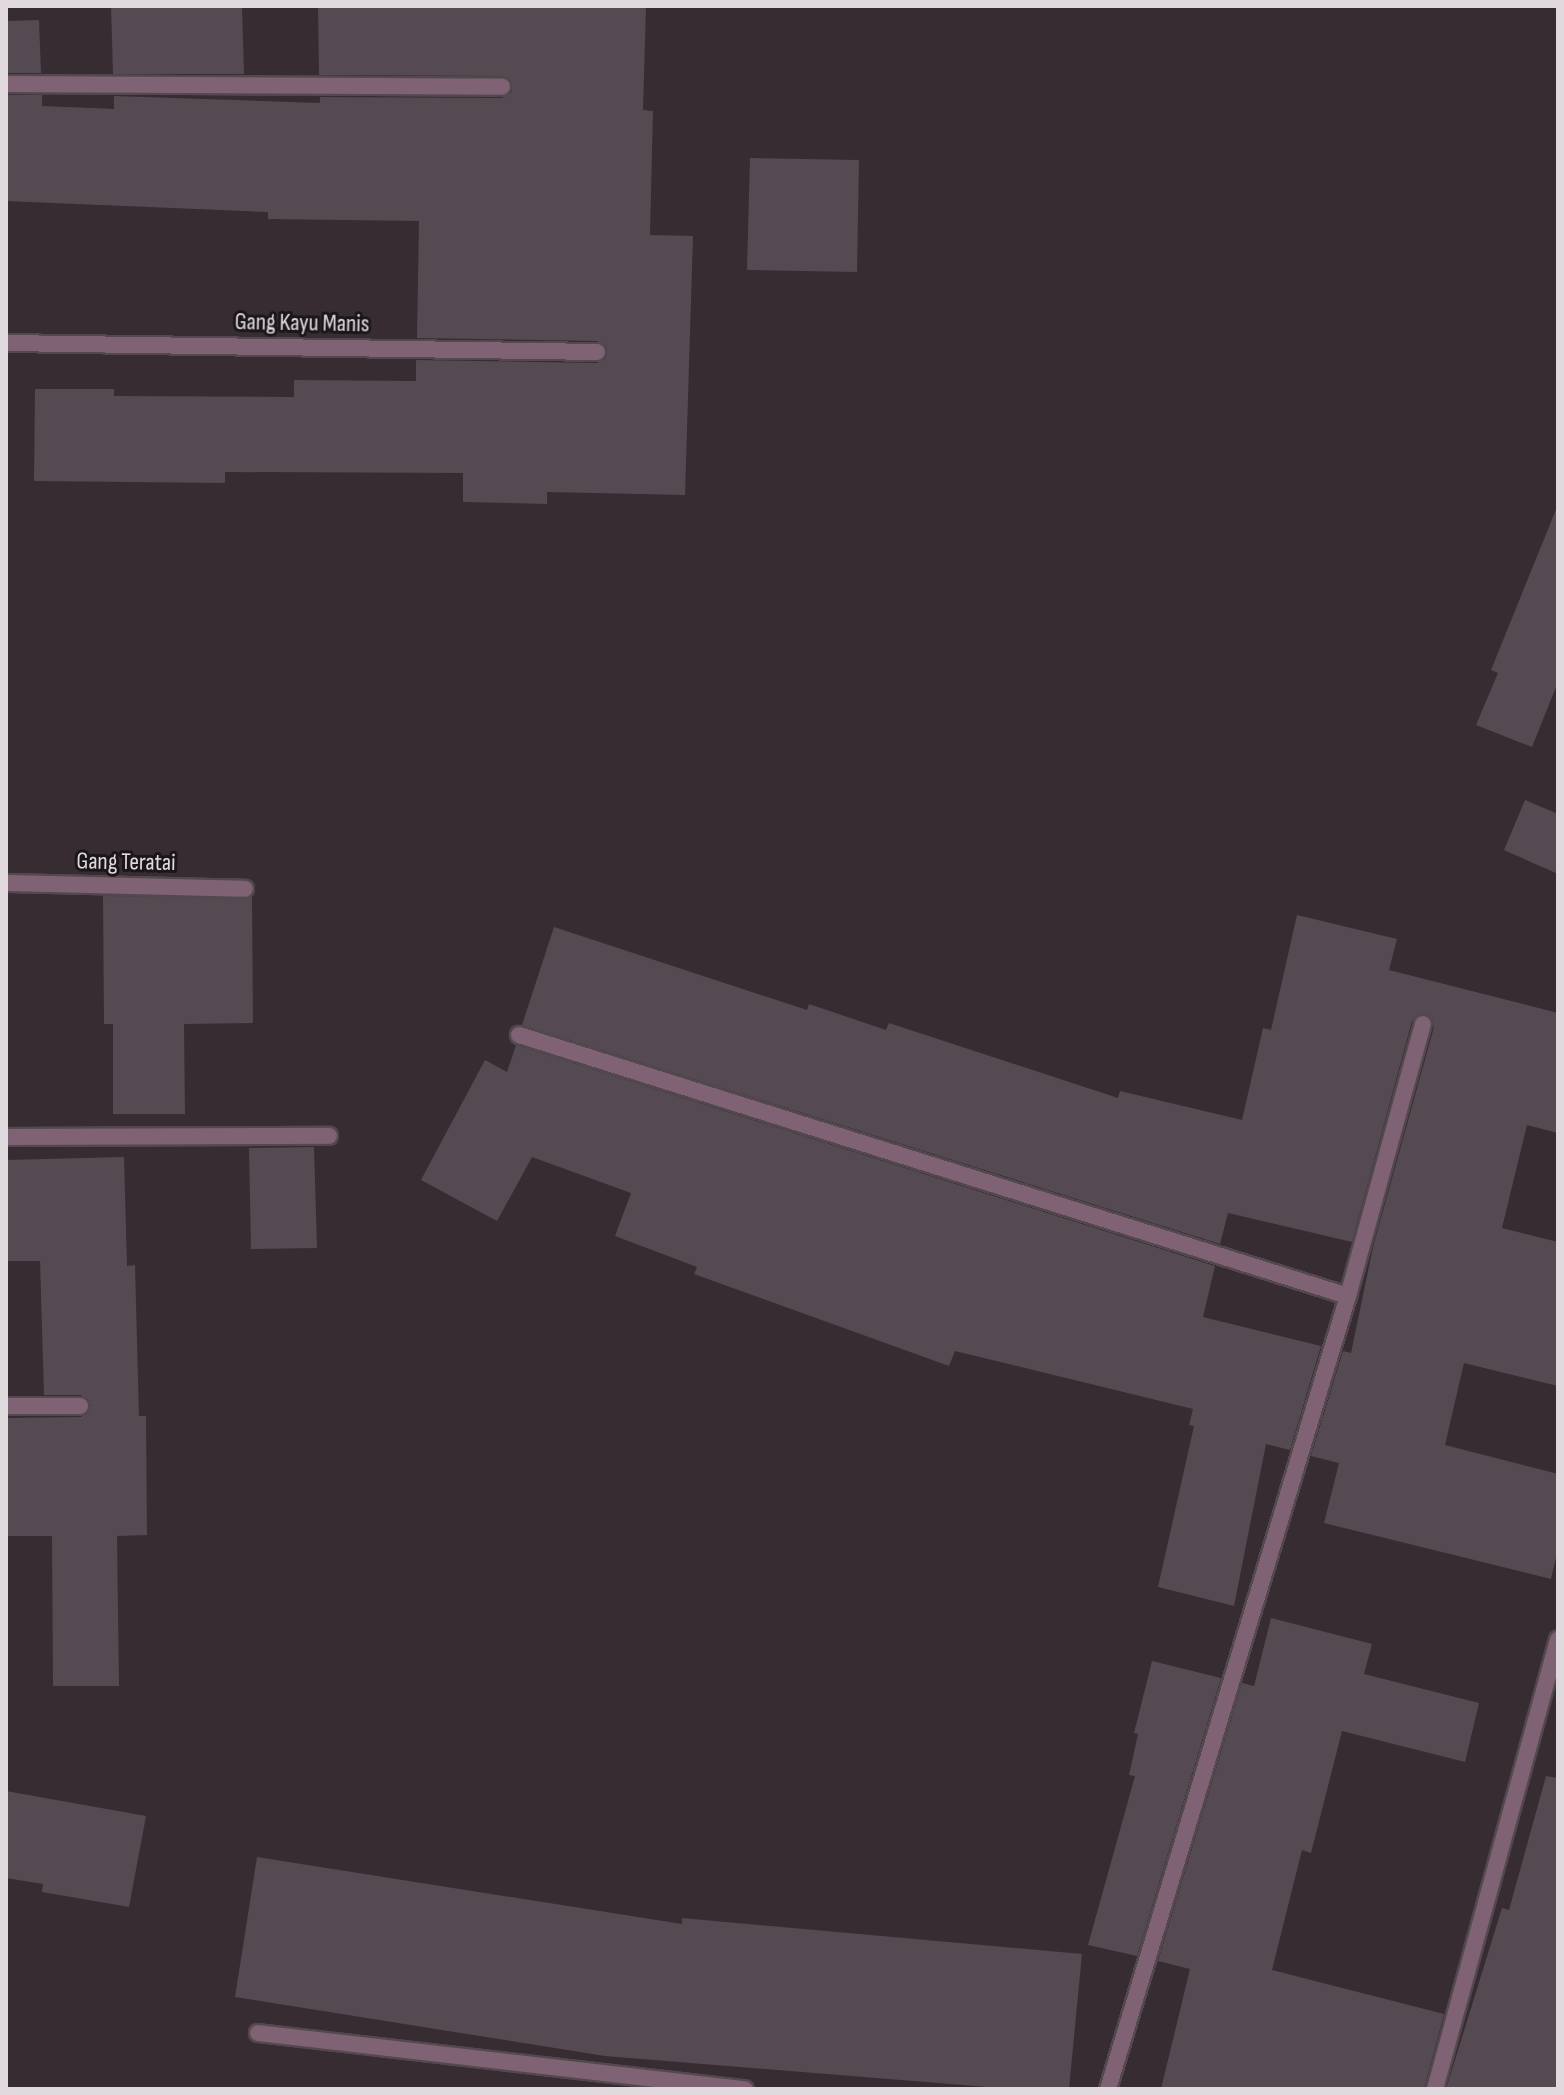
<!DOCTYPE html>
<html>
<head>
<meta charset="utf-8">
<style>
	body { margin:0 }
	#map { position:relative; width:1564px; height:2095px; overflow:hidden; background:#372c32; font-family:"Sofia Sans Condensed",sans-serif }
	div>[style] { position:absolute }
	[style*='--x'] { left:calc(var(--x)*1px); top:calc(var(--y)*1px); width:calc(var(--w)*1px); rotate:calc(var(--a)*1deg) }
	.building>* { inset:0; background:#554a51 }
	.roads { filter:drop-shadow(2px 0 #52484d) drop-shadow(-2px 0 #52484d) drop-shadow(0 2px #52484d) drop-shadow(0 -2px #52484d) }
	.street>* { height:16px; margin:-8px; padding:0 8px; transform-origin:8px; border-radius:8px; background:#7f6374 }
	span { translate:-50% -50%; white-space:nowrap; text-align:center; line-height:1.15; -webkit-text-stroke:6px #1b1619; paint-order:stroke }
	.street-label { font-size:24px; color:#e0d9dd }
	.frame { position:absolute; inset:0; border:8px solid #e0d9dd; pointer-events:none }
</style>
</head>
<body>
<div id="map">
	<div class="building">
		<i style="clip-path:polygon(111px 6px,242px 6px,244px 74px,113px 74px)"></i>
		<i style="clip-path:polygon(318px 6px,646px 6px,643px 110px,653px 111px,650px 235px,693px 236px,685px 495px,547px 492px,547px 504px,463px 502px,463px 473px,225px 472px,225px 483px,34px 481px,35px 389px,114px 389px,114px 396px,294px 397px,294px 380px,416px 381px,416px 360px,597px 363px,606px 358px,607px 347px,597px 341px,417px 338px,419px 221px,268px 219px,268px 212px,6px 201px,6px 95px,42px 95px,42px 106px,114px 109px,114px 96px,320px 103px,320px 97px,502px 98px,512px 92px,511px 81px,502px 76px,319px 75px)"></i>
		<i style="clip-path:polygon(39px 20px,41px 73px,6px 73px,6px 21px)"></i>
		<i style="clip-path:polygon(750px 158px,859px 160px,857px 272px,747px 270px)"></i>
		<i style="clip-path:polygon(1557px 507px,1558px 682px,1532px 747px,1476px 725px,1498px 673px,1491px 670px)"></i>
		<i style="clip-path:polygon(1525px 800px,1558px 814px,1558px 874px,1504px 850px)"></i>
		<i style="clip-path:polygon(103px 896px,252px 897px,253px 1023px,184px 1024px,185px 1114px,113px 1114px,113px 1024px,104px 1024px)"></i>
		<i style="clip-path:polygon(1297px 915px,1397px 939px,1389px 970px,1558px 1013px,1558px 1133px,1527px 1125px,1502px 1228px,1558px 1242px,1558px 1386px,1464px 1363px,1445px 1445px,1558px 1474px,1558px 1549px,1551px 1579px,1324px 1523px,1339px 1463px,1311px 1456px,1343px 1351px,1351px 1353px,1373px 1247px,1434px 1027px,1427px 1014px,1412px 1021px,1352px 1242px,1228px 1213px,1220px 1244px,522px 1025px,554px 927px,807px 1010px,809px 1004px,886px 1030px,889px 1023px,1118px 1098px,1120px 1091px,1242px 1120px,1263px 1028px,1271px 1030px)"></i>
		<i style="clip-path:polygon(516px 1045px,1215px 1266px,1203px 1317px,1321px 1346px,1290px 1450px,1266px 1444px,1234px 1606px,1158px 1587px,1194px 1426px,1189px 1425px,1193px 1409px,955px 1351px,949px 1366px,694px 1274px,697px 1267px,615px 1236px,631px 1193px,532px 1157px,497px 1221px,421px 1180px,485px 1060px,507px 1072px)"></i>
		<i style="clip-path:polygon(314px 1147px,317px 1248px,251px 1249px,249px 1148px)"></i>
		<i style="clip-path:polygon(124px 1157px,127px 1266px,135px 1265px,139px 1416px,146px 1416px,147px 1535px,117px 1536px,119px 1686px,53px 1686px,52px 1536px,6px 1536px,6px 1418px,81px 1417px,91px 1405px,81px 1395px,44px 1395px,40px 1261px,6px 1261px,6px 1160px)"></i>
		<i style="clip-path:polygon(1271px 1618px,1372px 1644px,1364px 1674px,1479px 1703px,1465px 1762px,1342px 1731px,1311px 1853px,1302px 1850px,1272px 1970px,1444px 2014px,1424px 2089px,1161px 2089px,1190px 1969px,1158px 1961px,1242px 1683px,1254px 1686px)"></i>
		<i style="clip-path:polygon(1152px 1661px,1221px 1678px,1137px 1956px,1088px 1945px,1135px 1776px,1129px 1775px,1138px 1734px,1134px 1733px)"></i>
		<i style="clip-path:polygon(1546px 1776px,1558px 1778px,1558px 2089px,1446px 2089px,1502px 1908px,1509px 1910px)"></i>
		<i style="clip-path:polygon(6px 1791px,146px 1816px,129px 1907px,42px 1892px,43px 1884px,6px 1878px)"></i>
		<i style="clip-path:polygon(257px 1857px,682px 1924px,682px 1918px,1082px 1954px,1069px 2089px,1012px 2089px,605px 2056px,235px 1997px)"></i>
	</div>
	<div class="roads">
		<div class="street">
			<i style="--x:6;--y:84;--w:496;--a:0.3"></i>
			<i style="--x:6;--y:343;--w:591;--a:0.87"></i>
			<i style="--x:6;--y:883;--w:239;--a:1.4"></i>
			<i style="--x:519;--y:1035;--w:869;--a:17.48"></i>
			<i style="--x:6;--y:1137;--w:323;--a:-0.2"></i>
			<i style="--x:6;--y:1406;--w:74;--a:0"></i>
			<i style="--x:258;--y:2033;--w:490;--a:6.6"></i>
			<i style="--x:1108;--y:2089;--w:829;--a:-73.16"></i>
			<i style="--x:1348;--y:1296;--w:282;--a:-74.6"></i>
			<i style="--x:1435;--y:2089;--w:466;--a:-74.7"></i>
		</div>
	</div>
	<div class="street-label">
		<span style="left:302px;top:323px;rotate:1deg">Gang Kayu Manis</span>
		<span style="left:126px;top:862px;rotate:1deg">Gang Teratai</span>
	</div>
	<div class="frame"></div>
</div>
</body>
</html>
